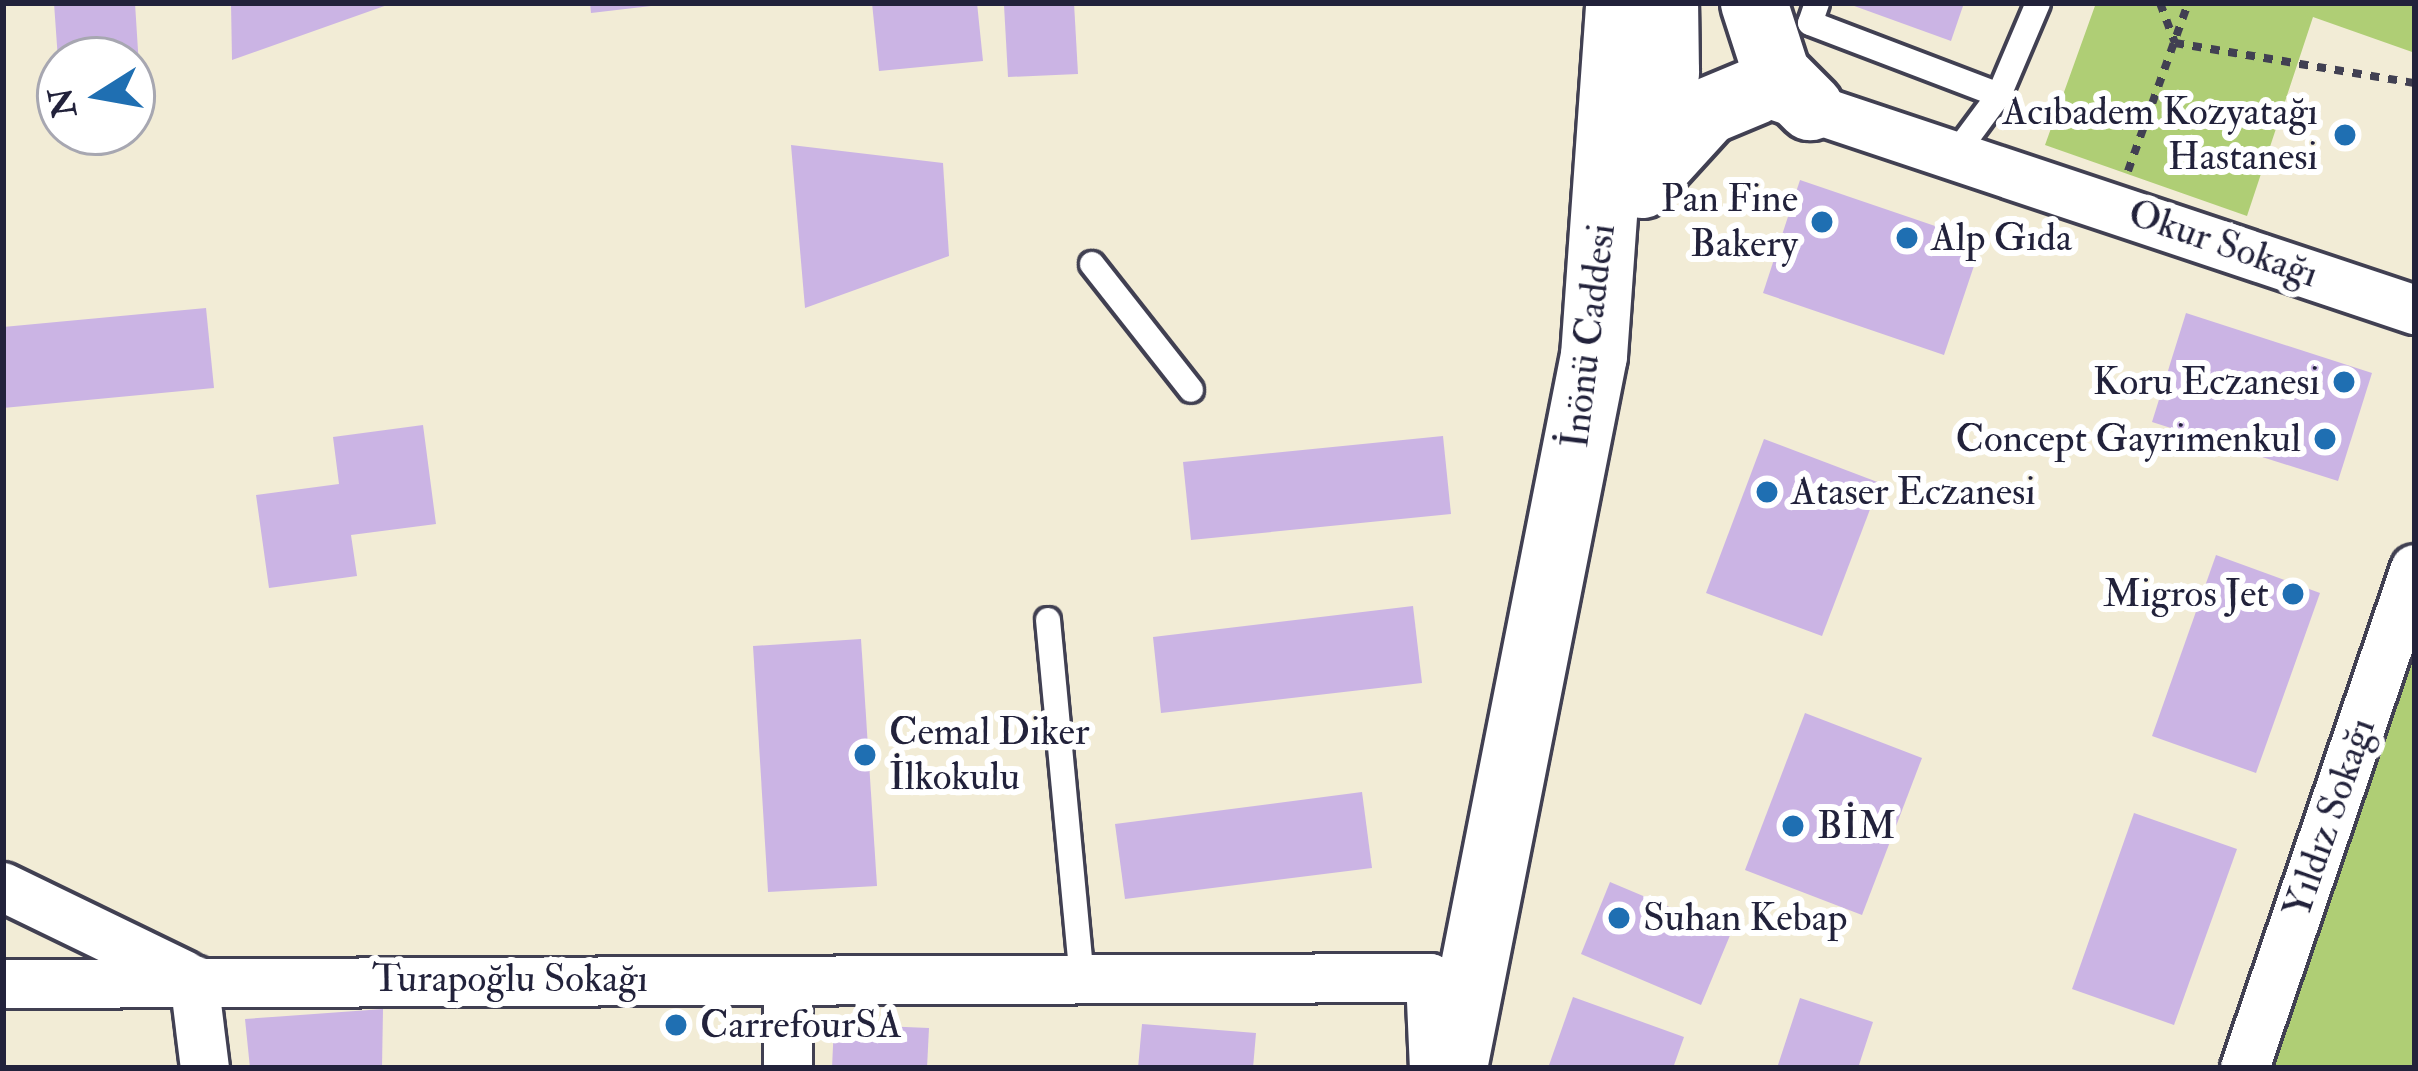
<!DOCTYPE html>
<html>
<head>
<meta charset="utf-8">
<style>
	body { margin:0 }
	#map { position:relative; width:2418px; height:1071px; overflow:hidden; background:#f2ecd6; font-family:"IM FELL Double Pica",serif }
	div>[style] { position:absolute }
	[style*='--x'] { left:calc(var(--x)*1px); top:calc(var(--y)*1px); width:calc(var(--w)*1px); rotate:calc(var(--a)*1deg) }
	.green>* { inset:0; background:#afce75 }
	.building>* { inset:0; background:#cbb4e4 }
	.path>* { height:8px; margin-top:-4px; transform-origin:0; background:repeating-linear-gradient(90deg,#414052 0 9px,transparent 0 18px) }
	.roads { filter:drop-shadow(3px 0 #414052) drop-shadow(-3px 0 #414052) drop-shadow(0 3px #414052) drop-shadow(0 -3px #414052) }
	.service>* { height:24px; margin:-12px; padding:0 12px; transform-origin:12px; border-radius:12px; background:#fff }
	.minor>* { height:48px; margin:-24px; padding:0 24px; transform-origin:24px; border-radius:24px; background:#fff }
	.secondary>* { height:66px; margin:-33px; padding:0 33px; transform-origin:33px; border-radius:33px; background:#fff }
	.dots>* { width:33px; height:33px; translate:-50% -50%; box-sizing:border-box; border:6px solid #fff; border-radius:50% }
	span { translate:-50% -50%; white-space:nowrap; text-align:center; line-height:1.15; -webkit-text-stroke:12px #fff; paint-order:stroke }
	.poi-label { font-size:39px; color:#22223b }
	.right { translate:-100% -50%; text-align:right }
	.left { translate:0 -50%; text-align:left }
	.street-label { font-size:39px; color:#22223b }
	.frame { position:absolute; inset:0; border:6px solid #22223b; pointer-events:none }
	.north { position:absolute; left:36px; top:36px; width:120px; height:120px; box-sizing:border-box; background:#fff; border:3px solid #a7a7b1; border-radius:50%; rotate:259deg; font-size:33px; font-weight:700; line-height:48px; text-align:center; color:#22223b }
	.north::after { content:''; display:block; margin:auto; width:42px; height:54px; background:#1f6fb2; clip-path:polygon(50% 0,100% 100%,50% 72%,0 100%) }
</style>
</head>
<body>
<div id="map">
	<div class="green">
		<i style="clip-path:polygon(2096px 3px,2415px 3px,2415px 53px,2313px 17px,2247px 216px,2045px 145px)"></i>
		<i style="clip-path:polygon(2415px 573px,2415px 1068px,2245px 1068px)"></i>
	</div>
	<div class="building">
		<i style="clip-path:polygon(54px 3px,135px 3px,143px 130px,132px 130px,132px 60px,58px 60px)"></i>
		<i style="clip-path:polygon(231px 3px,390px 3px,390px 4px,232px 60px)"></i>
		<i style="clip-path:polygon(590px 3px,651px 3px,651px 6px,591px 13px)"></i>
		<i style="clip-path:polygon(872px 3px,977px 3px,983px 61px,879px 71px)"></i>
		<i style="clip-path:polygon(1041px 3px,1074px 3px,1078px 74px,1008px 77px,1004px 5px)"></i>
		<i style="clip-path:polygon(1846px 3px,1964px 3px,1951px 41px)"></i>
		<i style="clip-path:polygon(791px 145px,943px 163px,949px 256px,805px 308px)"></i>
		<i style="clip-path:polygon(1800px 180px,1982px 242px,1944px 355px,1763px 293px)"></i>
		<i style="clip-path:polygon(206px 308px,214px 388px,3px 408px,3px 327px)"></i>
		<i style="clip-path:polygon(2186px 313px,2372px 373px,2338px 481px,2152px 422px)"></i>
		<i style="clip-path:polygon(423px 425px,436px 524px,351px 535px,357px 576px,269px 588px,256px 495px,339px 484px,333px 437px)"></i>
		<i style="clip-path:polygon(1443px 436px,1451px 514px,1191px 540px,1183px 462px)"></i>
		<i style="clip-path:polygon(1764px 439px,1880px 483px,1822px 636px,1706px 593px)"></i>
		<i style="clip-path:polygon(2216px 555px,2320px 593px,2256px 773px,2152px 736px)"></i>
		<i style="clip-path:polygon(1413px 606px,1422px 683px,1161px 713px,1153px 637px)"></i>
		<i style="clip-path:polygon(861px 639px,877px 886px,768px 892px,753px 646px)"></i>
		<i style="clip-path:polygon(1805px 713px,1922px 758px,1862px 915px,1745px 870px)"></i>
		<i style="clip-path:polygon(1362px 792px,1372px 868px,1125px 899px,1115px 824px)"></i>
		<i style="clip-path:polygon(2134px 813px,2237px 849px,2174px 1025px,2072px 989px)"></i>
		<i style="clip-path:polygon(1610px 882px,1731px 933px,1701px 1005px,1581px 954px)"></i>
		<i style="clip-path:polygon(1573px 997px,1684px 1037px,1673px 1068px,1548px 1068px)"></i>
		<i style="clip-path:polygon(1800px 998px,1873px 1022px,1858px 1068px,1777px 1068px)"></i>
		<i style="clip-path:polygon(383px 1009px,382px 1068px,250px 1068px,245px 1019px)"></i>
		<i style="clip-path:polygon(834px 1024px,929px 1028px,927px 1068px,832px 1068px)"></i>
		<i style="clip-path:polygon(1142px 1024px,1256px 1033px,1253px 1068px,1138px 1068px)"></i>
	</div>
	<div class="path">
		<i style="--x:2160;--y:3;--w:43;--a:69.4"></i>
		<i style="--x:2175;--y:43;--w:243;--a:9.5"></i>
		<i style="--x:2128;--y:171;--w:178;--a:-70.3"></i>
	</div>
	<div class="roads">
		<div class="service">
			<i style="--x:1817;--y:3;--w:21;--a:109"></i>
			<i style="--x:1810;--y:23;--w:202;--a:20.9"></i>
			<i style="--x:1956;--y:153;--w:72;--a:-53.4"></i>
			<i style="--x:1999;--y:95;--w:100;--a:-67"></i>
			<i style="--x:1092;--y:264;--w:160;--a:51.8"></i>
			<i style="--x:1048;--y:620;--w:362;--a:84.6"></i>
		</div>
		<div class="minor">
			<i style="--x:1778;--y:97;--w:672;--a:18.49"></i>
			<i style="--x:3;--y:887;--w:201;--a:25.9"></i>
			<i style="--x:194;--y:980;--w:89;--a:82.9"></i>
			<i style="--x:788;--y:981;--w:87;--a:90"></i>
			<i style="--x:3;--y:984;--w:1427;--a:-0.24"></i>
			<i style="--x:1430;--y:978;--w:90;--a:87.5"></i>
			<i style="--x:2245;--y:1068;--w:527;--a:-71.19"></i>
		</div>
		<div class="secondary">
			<i style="--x:1754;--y:3;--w:75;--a:72.1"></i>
			<i style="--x:1777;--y:74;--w:47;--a:45"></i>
			<i style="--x:1645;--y:180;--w:93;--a:-47.6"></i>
			<i style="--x:1708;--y:111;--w:52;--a:-22.6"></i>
			<i style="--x:1642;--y:185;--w:116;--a:-78"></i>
			<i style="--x:1666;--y:72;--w:69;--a:-90.8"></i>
			<i style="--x:1454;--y:1068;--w:726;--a:-78.88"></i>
			<i style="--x:1594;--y:356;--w:354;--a:-85.9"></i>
		</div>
	</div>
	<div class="dots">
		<i style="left:2345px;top:135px;background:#1f6fb2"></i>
		<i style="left:1822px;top:222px;background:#1f6fb2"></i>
		<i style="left:1907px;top:238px;background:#1f6fb2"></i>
		<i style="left:2344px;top:382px;background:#1f6fb2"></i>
		<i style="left:2325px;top:439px;background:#1f6fb2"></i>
		<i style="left:1767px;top:492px;background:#1f6fb2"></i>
		<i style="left:2293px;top:594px;background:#1f6fb2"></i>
		<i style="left:865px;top:755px;background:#1f6fb2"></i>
		<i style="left:1793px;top:826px;background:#1f6fb2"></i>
		<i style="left:1619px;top:918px;background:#1f6fb2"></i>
		<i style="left:676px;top:1025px;background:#1f6fb2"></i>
	</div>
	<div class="poi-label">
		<span class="right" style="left:2318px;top:135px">Acıbadem Kozyatağı<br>Hastanesi</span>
		<span class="right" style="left:1798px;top:222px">Pan Fine<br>Bakery</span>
		<span class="left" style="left:1931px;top:238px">Alp Gıda</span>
		<span class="right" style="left:2320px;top:382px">Koru Eczanesi</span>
		<span class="right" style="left:2301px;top:439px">Concept Gayrimenkul</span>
		<span class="left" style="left:1791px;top:492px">Ataser Eczanesi</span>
		<span class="right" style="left:2269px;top:594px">Migros Jet</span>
		<span class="left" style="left:889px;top:755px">Cemal Diker<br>İlkokulu</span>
		<span class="left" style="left:1817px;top:826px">BİM</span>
		<span class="left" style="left:1643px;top:918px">Suhan Kebap</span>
		<span class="left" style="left:700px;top:1025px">CarrefourSA</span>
	</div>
	<div class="street-label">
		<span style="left:2223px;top:244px;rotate:19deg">Okur Sokağı</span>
		<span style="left:1589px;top:336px;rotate:-83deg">İnönü Caddesi</span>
		<span style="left:2330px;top:818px;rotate:-71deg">Yıldız Sokağı</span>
		<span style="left:510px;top:979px">Turapoğlu Sokağı</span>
	</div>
	<div class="frame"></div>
	<div class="north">N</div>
</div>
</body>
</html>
